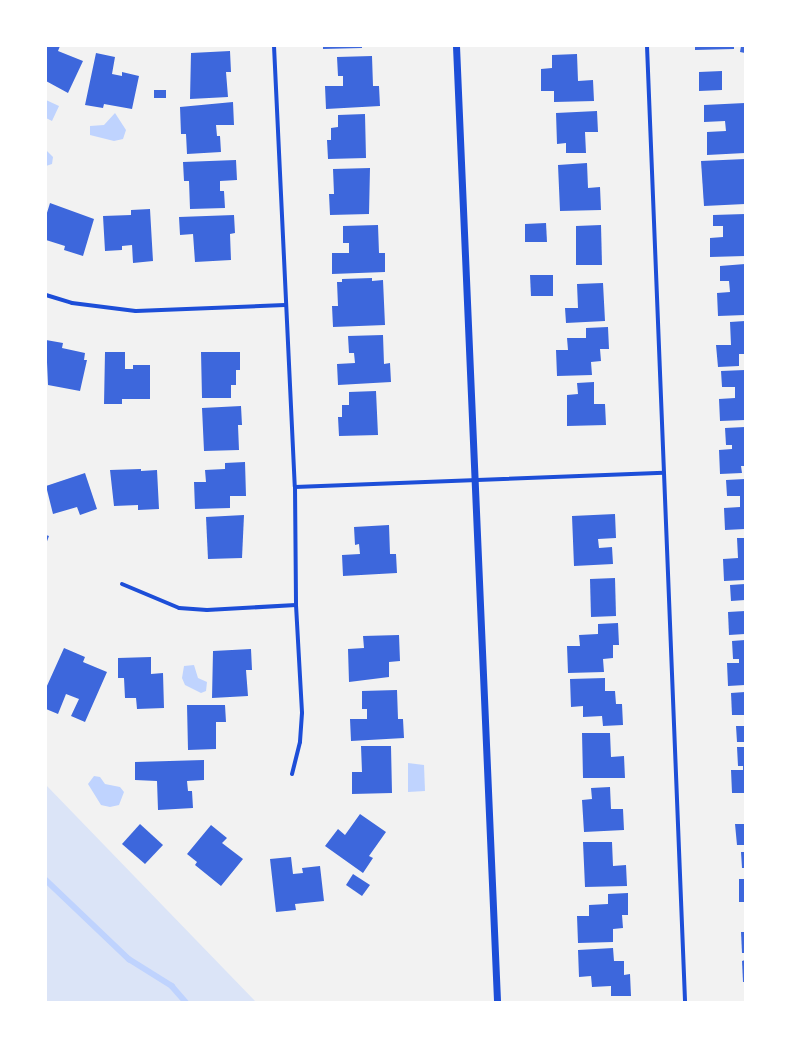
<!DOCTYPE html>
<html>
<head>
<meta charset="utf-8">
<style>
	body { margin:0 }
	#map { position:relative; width:791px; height:1048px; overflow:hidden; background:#f2f2f2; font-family:Jost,sans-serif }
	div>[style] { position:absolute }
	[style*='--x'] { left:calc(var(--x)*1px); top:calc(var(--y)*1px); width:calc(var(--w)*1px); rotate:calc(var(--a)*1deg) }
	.green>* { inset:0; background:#dbe4f7 }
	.water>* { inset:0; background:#bfd3fe }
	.stream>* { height:5.5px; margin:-2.75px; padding:0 2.75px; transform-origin:2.75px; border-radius:2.75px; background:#bfd3fe }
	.building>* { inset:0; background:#3d67dc }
	.minor>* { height:4px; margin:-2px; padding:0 2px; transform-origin:2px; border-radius:2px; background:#1d4ed8 }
	.tertiary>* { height:7px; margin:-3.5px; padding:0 3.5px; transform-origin:3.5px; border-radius:3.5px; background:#1d4ed8 }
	span { translate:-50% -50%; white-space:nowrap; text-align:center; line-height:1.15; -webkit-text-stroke:3.5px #fff; paint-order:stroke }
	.frame { position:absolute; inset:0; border:47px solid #fff; pointer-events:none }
</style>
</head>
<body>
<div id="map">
	<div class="green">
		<i style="clip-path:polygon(46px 785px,256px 1002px,46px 1002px)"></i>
	</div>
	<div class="water">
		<i style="clip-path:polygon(46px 100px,59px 106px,52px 121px,46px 118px)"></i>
		<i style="clip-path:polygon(115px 113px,126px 130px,123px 139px,114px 141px,90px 135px,90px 126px,104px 125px)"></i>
		<i style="clip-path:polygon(46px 150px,53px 157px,52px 164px,46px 166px)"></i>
		<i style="clip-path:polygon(194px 665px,198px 678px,207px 682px,206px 691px,201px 693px,185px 685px,182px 678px,184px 666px)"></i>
		<i style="clip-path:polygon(408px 763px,424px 765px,425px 791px,408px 792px)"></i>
		<i style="clip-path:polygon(94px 776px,100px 777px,105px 784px,120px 787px,124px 792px,119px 805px,110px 807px,101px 805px,88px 784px)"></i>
	</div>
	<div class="stream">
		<i style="--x:46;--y:880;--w:115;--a:43.6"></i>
		<i style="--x:129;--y:959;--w:51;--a:32.1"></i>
		<i style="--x:172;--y:986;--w:21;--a:49"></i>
	</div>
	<div class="building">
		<i style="clip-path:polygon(46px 46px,60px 46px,58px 51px,83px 61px,68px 93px,46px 81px)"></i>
		<i style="clip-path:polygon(323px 46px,362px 46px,362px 48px,323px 49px)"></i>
		<i style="clip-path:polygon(695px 46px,734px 46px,734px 49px,695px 50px)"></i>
		<i style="clip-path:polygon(741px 46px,745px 46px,745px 53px,740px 52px)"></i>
		<i style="clip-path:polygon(230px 51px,231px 72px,226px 72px,228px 97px,190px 99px,191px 53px)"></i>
		<i style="clip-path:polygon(96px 53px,115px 57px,112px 74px,122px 76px,122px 72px,139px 76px,132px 109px,104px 104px,103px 108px,85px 105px)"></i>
		<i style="clip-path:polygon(577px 54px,578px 81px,593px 80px,594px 101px,554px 102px,554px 91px,541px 91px,541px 69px,552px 68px,552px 55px)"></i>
		<i style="clip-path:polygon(372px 56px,373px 86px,379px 86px,380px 106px,326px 109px,325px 86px,343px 86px,343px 76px,338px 76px,337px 57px)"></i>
		<i style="clip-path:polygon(722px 71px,722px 90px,699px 91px,699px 72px)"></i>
		<i style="clip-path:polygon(154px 90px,166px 90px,166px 98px,154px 98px)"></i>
		<i style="clip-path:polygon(233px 102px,234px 125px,216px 125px,217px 136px,220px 136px,221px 152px,187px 154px,186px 134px,181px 134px,180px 107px)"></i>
		<i style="clip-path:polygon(745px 103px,745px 153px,707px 155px,707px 132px,726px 131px,725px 121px,704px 122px,704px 105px)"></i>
		<i style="clip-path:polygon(597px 111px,598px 132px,585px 132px,586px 153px,566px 153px,566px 143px,557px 144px,556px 113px)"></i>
		<i style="clip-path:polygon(365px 114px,366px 158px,328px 159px,327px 140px,331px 140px,331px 128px,338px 127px,338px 115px)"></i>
		<i style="clip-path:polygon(745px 159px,745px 204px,704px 206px,701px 161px)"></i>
		<i style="clip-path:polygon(236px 160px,237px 180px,220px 181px,220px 191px,224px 191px,225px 208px,190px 209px,189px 181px,184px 181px,183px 162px)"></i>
		<i style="clip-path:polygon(587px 163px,588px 188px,600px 187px,601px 210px,560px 211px,558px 165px)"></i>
		<i style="clip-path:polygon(370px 168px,369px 214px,330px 215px,329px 194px,334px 194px,333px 169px)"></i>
		<i style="clip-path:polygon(50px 203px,94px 219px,83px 256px,64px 250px,65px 246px,46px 240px,46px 216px)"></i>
		<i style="clip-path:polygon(150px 209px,153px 261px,133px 263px,132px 245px,122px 246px,122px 250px,105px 251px,103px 216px,131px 215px,131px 210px)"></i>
		<i style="clip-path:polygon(745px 214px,745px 256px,710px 257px,710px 238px,723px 237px,723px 226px,713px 226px,713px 215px)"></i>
		<i style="clip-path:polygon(234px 215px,235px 233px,230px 234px,231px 260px,195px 262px,193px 234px,180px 235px,179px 217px)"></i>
		<i style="clip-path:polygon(546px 223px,547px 242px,525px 242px,525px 224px)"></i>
		<i style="clip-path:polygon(378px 225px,379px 253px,385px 253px,385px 272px,332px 274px,332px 253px,349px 253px,349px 243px,343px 243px,343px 226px)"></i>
		<i style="clip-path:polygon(601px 225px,602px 265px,576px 265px,576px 226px)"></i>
		<i style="clip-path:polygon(745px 264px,745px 315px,718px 316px,717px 293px,730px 292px,729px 281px,720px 281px,720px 266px)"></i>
		<i style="clip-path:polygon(530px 275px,553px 275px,553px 296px,531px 296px)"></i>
		<i style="clip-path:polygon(372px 278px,372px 281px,383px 280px,385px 325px,333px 327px,332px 306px,338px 306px,337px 282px,342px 282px,342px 279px)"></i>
		<i style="clip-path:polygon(603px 283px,605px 321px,566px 323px,565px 308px,578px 308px,577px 284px)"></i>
		<i style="clip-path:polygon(745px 321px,745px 354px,739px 354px,739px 366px,718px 367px,716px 345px,731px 345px,730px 322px)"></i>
		<i style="clip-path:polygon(608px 327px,609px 349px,600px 349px,601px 361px,591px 362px,592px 375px,557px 376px,556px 350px,568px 350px,567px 338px,586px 338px,586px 328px)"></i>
		<i style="clip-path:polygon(383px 335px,384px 364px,390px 363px,391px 382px,338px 385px,337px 364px,355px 363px,354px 353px,349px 353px,348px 336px)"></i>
		<i style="clip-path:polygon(46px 340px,63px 343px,62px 348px,85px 353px,84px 360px,87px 360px,80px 391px,48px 385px)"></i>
		<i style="clip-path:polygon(105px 352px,125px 352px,125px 369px,133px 369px,133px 365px,150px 365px,150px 399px,122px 399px,122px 404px,104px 404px)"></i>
		<i style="clip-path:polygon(201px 352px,240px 352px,240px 370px,236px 370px,236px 385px,231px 385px,231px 398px,202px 398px)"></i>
		<i style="clip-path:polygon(745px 370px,745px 420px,720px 421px,719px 399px,735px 398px,735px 387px,722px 387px,721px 371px)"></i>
		<i style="clip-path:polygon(594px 382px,594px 404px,605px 404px,606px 425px,567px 426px,567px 395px,578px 394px,577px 383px)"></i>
		<i style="clip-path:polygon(376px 391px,378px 435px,339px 436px,338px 417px,342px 417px,342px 405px,349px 405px,349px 392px)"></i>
		<i style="clip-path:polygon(241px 406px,242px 425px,238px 425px,239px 450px,204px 451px,202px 408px)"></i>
		<i style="clip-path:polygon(745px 427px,745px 466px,741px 466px,742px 473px,720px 474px,719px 450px,732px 449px,732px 445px,726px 445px,725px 428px)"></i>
		<i style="clip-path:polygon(245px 462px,246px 496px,230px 496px,230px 508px,195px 509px,194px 482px,206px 482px,205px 470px,225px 469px,225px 463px)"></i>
		<i style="clip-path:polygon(141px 469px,141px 471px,157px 470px,159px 509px,138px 510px,138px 505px,114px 506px,110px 470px)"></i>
		<i style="clip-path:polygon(85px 473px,97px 509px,80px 515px,77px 507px,53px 514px,46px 486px)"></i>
		<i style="clip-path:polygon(745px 479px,745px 529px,725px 530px,724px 508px,740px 507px,740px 496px,727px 496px,726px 480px)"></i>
		<i style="clip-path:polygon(615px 514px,616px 538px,598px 539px,599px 548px,612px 547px,613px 564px,574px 566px,572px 516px)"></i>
		<i style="clip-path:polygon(244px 515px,242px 558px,208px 559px,206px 517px)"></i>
		<i style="clip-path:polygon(389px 525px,390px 554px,396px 554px,397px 573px,343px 576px,342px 555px,360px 554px,359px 544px,355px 545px,354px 527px)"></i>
		<i style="clip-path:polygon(46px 535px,49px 536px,46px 544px)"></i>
		<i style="clip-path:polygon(737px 538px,745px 538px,745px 580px,724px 581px,723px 559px,738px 558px)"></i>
		<i style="clip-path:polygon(615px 578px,616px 616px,591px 617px,590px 579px)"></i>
		<i style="clip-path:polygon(745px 584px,745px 600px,731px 601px,730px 585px)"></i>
		<i style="clip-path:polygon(745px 611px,745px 634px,729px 635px,728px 612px)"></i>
		<i style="clip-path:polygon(618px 623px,619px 645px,613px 645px,613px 658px,603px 659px,604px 672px,568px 673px,567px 646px,580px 646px,579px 635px,598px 634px,598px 624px)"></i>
		<i style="clip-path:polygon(399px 635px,400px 661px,389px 662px,389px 677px,349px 682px,348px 649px,364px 648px,363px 636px)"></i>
		<i style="clip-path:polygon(745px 640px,745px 685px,728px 686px,727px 663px,739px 663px,739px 659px,733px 659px,732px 641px)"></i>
		<i style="clip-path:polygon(64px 648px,85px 657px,83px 662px,107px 672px,85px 722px,71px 716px,79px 699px,66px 694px,58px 714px,46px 709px,46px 688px)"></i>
		<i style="clip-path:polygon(251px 649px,252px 670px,246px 670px,248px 696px,212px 698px,213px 651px)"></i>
		<i style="clip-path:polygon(151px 657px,151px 674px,163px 673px,164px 708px,137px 709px,136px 698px,125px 698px,124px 678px,118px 678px,118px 658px)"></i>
		<i style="clip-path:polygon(605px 678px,605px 691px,615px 691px,616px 704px,622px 704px,623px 725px,603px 726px,602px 716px,583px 717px,583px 706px,571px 707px,570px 679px)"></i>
		<i style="clip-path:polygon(397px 690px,398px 719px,403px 719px,404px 738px,351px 741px,350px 719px,367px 719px,367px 709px,362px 709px,362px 691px)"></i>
		<i style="clip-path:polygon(745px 692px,745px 715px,732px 715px,731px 693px)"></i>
		<i style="clip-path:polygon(187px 705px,225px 705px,226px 722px,216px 722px,216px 749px,188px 750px)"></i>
		<i style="clip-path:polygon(736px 726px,745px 726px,745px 742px,737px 742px)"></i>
		<i style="clip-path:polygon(582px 733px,610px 733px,611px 757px,624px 756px,625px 778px,583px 778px)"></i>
		<i style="clip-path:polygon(361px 746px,391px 746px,392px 793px,352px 794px,352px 772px,362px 772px)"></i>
		<i style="clip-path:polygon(737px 747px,745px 747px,745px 793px,732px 793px,731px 770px,743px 770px,743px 766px,738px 766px)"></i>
		<i style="clip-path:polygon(204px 760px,204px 780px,187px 781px,188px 791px,192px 791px,193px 808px,158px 810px,157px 781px,135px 780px,135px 762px)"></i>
		<i style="clip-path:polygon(610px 787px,611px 809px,623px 809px,624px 830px,584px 832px,582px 800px,592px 799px,591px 788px)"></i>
		<i style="clip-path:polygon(360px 814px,386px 832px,369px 856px,373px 858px,363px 873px,325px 846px,338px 829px,345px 835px)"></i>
		<i style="clip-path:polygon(140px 824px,163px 845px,145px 864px,122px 844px)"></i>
		<i style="clip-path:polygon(735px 824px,745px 824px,745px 845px,737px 845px)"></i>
		<i style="clip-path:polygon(211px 825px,227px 838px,222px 843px,243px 859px,221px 886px,195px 865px,197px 862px,187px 854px)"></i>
		<i style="clip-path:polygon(583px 842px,612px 842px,613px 866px,626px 865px,627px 886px,585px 887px)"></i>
		<i style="clip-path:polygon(741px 852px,745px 852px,745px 868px,742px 868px)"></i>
		<i style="clip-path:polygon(291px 857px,293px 874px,303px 873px,302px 868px,320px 866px,324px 901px,295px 904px,296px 910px,276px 912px,270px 859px)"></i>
		<i style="clip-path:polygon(353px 874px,370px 885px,362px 896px,346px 885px)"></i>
		<i style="clip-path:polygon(739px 879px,745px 879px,745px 902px,739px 902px)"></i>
		<i style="clip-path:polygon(628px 893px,628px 915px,622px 915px,623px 928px,613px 929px,613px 942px,578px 943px,577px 916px,589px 916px,589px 905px,608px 904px,608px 894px)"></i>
		<i style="clip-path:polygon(741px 932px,745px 932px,745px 953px,742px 953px)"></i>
		<i style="clip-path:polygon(613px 948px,614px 961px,624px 961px,624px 975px,630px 974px,631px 996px,611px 996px,611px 986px,592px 987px,591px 976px,579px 977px,578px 950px)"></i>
		<i style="clip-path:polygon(745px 960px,745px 982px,743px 982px,742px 961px)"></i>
	</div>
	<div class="minor">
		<i style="--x:274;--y:46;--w:441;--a:87.3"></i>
		<i style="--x:295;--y:487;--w:118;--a:89.5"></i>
		<i style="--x:296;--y:605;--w:108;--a:86.8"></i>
		<i style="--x:302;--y:713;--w:29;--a:94"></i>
		<i style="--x:300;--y:742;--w:33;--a:104"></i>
		<i style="--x:647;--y:46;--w:957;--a:87.72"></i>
		<i style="--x:46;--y:295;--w:27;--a:17"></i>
		<i style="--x:72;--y:303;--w:64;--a:7.1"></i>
		<i style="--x:136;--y:311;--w:149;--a:-2.3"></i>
		<i style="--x:295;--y:487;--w:369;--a:-2.2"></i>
		<i style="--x:122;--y:584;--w:62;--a:22.8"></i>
		<i style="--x:179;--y:608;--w:28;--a:4"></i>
		<i style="--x:207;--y:610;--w:89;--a:-3.2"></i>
	</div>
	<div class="tertiary">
		<i style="--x:456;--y:46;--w:957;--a:87.54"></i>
	</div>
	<div class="frame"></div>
</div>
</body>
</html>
